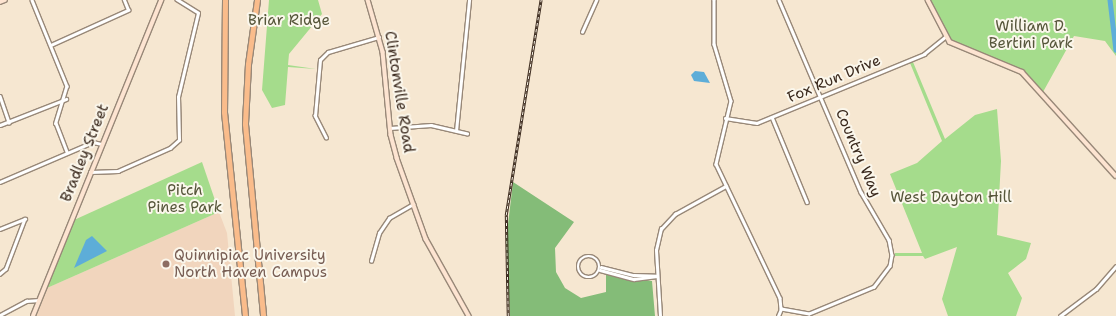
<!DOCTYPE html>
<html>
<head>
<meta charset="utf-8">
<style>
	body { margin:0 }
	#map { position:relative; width:1116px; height:316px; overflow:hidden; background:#f6e7d1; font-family:"Shantell Sans",sans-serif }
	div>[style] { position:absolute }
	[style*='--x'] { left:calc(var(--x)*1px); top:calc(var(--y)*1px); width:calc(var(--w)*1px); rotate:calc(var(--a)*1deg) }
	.built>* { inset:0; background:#f1d5bd }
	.green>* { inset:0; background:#a5dc8c }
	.forest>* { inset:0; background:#84bc78 }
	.water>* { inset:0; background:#5dadd8 }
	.river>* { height:4.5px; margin:-2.25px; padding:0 2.25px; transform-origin:2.25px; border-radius:2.25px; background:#5dadd8 }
	.roads { filter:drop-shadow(1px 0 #988878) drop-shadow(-1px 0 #988878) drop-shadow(0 1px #988878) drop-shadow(0 -1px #988878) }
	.street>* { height:2.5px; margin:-1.25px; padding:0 1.25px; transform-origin:1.25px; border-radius:1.25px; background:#fff }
	.street>.ring { margin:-1.25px; padding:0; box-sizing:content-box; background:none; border:2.5px solid #fff; border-radius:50% }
	.secondary>* { height:3.5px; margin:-1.75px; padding:0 1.75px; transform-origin:1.75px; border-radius:1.75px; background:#fde4d1 }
	.highway>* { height:5px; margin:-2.5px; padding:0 2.5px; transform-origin:2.5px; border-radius:2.5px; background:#fabc8b }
	.rail>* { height:2.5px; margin-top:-1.25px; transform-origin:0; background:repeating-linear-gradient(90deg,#fbf7ec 0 3px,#3b2a1e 0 6px); box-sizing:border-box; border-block:1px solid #3b2a1e }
	.dots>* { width:11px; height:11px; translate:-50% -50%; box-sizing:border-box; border:2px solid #fbf7ec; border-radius:50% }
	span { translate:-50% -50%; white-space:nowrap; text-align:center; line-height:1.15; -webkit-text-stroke:4px #fbf7ec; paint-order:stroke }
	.park-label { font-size:15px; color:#56563a }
	.street-label { font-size:15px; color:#3b2a1e }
	.education-label { font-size:15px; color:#785e54 }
	.left { translate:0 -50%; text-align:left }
</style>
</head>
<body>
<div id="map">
	<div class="built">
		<i style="clip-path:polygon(219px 212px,227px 233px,235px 316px,36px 316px,47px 288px)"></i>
	</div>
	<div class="green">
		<i style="clip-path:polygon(269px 0,318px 0,322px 14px,289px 54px,288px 65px,316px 69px,288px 67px,285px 105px,272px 108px,262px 90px)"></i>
		<i style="clip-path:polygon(930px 0,1116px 0,1116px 56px,1105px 41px,1074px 36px,1043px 92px,1021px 69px,951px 41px)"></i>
		<i style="clip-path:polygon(913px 62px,945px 139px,975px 115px,997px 109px,1001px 161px,997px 235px,1031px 243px,1026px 259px,1008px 273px,1022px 298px,1016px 316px,948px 316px,942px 299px,957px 247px,925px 259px,923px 256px,895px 256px,895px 253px,922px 253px,890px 174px,917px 163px,942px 141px,910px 63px)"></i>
		<i style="clip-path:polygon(202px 162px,219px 212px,47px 288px,74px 220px)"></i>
	</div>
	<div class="forest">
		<i style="clip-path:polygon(513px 182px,574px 222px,555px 248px,556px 272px,565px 288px,581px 298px,606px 292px,606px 274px,652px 281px,655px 316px,510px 316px,506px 241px)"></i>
	</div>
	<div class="water">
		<i style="clip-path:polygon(695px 71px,704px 72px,710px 83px,694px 81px,691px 75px)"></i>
		<i style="clip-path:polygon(92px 236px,107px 251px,74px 268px,86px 240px)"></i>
	</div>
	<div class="river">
		<i style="--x:1110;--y:0;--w:50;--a:83.2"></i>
	</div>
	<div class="roads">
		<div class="street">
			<i style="--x:32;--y:0;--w:93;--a:67.9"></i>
			<i style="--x:67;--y:86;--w:39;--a:107"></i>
			<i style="--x:56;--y:123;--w:31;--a:69"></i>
			<i style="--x:714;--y:0;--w:44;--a:90"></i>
			<i style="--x:714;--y:44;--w:59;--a:73.4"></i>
			<i style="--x:731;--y:101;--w:65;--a:103.4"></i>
			<i style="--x:716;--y:164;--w:148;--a:64.5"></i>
			<i style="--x:780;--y:298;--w:11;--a:85"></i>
			<i style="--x:779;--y:0;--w:209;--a:66.9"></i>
			<i style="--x:861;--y:192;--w:56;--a:59.7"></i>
			<i style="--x:889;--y:240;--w:15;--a:79"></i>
			<i style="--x:892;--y:255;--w:11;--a:100"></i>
			<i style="--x:890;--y:266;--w:26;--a:127"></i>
			<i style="--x:874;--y:287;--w:70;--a:157.4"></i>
			<i style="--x:809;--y:314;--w:28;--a:-170"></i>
			<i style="--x:582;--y:32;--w:35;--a:-66"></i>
			<i style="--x:51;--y:45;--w:85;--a:-24.4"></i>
			<i style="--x:128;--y:10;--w:11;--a:-112"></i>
			<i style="--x:0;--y:96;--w:28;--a:71"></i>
			<i style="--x:772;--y:117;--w:92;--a:67.6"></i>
			<i style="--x:725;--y:118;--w:32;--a:9"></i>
			<i style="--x:757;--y:123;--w:181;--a:-22.4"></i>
			<i style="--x:924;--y:54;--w:27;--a:-39"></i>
			<i style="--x:0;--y:125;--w:71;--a:-21.5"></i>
			<i style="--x:390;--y:128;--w:41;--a:-4.2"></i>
			<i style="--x:431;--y:125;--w:37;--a:13"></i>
			<i style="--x:456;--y:131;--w:132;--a:-84.3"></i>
			<i style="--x:326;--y:138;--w:25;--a:-117"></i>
			<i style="--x:315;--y:116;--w:56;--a:-84.9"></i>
			<i style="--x:320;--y:60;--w:11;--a:-45"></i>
			<i style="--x:328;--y:52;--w:53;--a:-16.4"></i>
			<i style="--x:90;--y:172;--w:28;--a:-2"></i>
			<i style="--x:118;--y:171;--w:57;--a:-23.9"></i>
			<i style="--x:170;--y:148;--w:12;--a:-42"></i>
			<i style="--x:179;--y:140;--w:43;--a:-91.3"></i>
			<i style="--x:178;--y:97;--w:86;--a:-76.6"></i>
			<i style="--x:198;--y:13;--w:25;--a:-148"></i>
			<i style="--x:0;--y:182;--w:101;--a:-23.3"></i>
			<i style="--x:93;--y:142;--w:9;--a:13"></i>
			<i style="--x:0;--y:229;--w:27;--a:-22"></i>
			<i style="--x:25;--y:219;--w:53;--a:110.8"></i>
			<i style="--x:6;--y:269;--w:8;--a:140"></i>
			<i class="ring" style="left:578px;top:256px;width:19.5px;height:19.5px"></i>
			<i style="--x:371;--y:261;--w:29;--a:-74"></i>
			<i style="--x:379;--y:233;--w:18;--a:-56"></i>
			<i style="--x:389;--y:218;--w:28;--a:-30"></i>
			<i style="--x:601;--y:267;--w:34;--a:14"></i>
			<i style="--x:634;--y:275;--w:23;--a:2"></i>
			<i style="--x:600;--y:270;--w:35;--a:15"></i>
			<i style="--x:634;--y:279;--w:23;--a:-7"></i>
			<i style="--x:0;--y:315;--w:30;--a:-28"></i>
			<i style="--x:26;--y:301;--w:13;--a:-4"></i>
			<i style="--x:660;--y:316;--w:66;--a:-93.5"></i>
			<i style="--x:656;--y:250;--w:22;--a:-77"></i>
			<i style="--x:661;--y:229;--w:21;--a:-47"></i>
			<i style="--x:675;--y:214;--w:58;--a:-28.8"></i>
			<i style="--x:778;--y:316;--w:8;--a:-67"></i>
			<i style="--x:1060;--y:316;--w:45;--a:-36.9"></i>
			<i style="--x:1096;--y:289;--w:30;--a:-49"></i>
		</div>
		<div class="secondary">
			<i style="--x:368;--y:0;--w:54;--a:73.9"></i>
			<i style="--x:383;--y:52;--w:83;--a:84.5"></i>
			<i style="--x:391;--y:135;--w:24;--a:75"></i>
			<i style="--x:397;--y:158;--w:86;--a:70.3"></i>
			<i style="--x:426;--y:239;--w:88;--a:60.8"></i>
			<i style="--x:928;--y:0;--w:47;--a:62.4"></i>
			<i style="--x:950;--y:42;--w:78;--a:22.6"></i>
			<i style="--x:1022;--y:72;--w:140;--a:47.9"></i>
			<i style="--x:0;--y:2;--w:5;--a:-22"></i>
			<i style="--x:33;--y:316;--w:341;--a:-67.9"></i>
		</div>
		<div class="highway">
			<i style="--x:225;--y:0;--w:112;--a:90.5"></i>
			<i style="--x:224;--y:112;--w:205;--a:84.1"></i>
			<i style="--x:257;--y:0;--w:65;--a:98"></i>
			<i style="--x:248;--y:64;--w:60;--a:92.9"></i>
			<i style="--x:245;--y:124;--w:193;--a:84.6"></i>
		</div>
	</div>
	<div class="rail">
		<i style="--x:508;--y:316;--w:101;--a:-91.1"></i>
		<i style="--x:506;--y:215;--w:218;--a:-80.8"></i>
	</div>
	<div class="dots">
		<i style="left:166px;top:264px;background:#8d6e63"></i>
	</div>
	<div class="park-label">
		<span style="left:289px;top:21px">Briar Ridge</span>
		<span style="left:1031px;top:35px">William D.<br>Bertini Park</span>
		<span style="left:185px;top:199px">Pitch<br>Pines Park</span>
		<span style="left:951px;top:198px">West Dayton Hill</span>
	</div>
	<div class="street-label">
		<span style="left:834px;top:79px;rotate:-23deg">Fox Run Drive</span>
		<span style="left:399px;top:92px;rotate:81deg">Clintonville Road</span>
		<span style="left:85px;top:153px;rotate:-68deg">Bradley Street</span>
		<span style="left:858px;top:153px;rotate:67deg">Country Way</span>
	</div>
	<div class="education-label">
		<span class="left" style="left:174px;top:264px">Quinnipiac University<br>North Haven Campus</span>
	</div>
</div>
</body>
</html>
